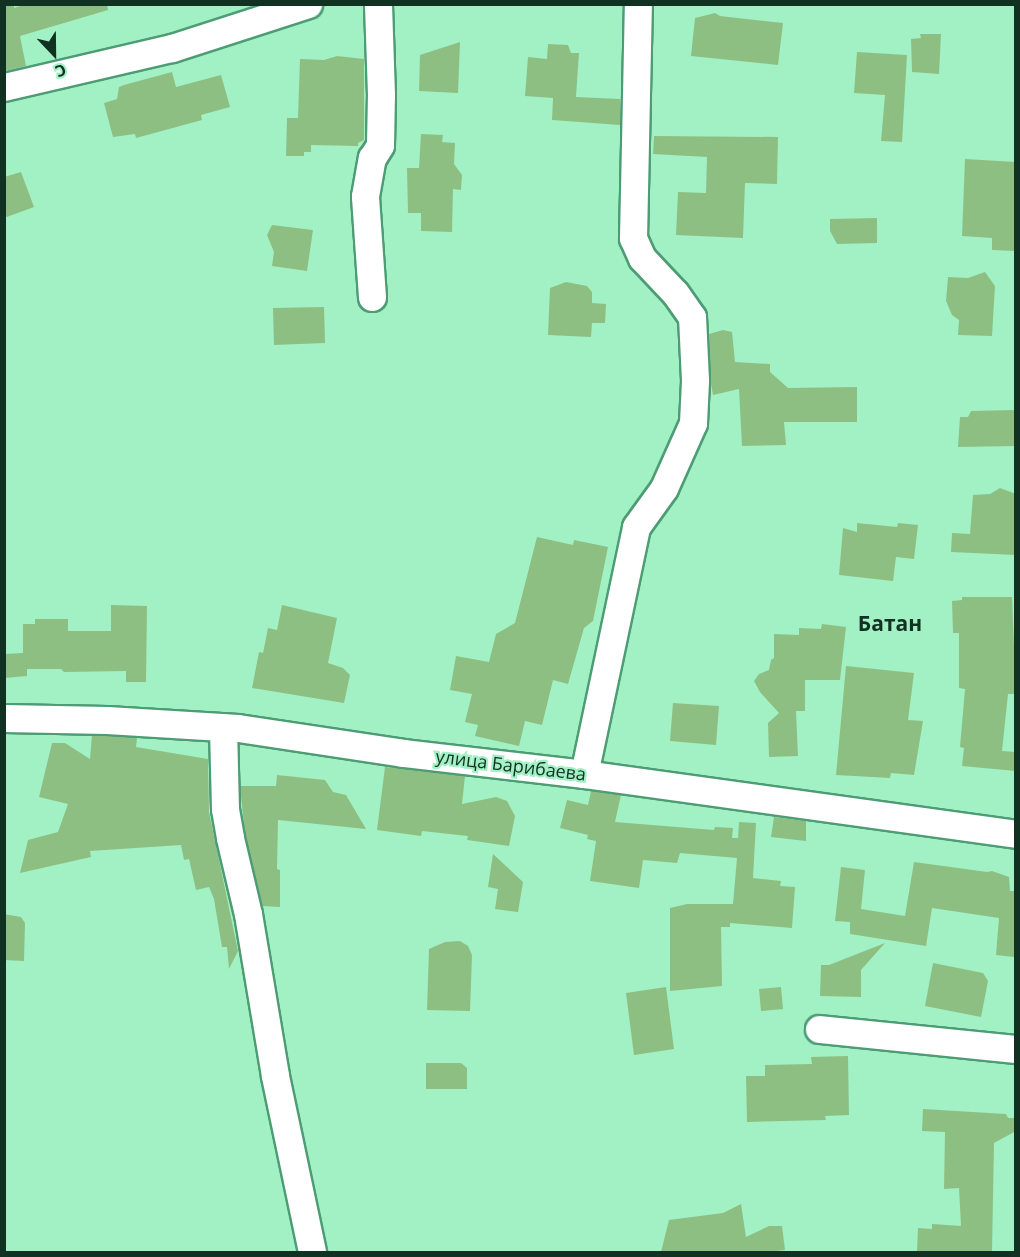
<!DOCTYPE html>
<html>
<head>
<meta charset="utf-8">
<style>
	body { margin:0 }
	#map { position:relative; width:1020px; height:1257px; overflow:hidden; background:#a1f1c5; font-family:"Open Sans",sans-serif }
	div>[style] { position:absolute }
	[style*='--x'] { left:calc(var(--x)*1px); top:calc(var(--y)*1px); width:calc(var(--w)*1px); rotate:calc(var(--a)*1deg) }
	.building>* { inset:0; background:#8ebf82 }
	.roads { filter:drop-shadow(2px 0 #4d9c74) drop-shadow(-2px 0 #4d9c74) drop-shadow(0 2px #4d9c74) drop-shadow(0 -2px #4d9c74) }
	.minor>* { height:27px; margin:-13.5px; padding:0 13.5px; transform-origin:13.5px; border-radius:13.5px; background:#fff }
	span { translate:-50% -50%; white-space:nowrap; text-align:center; line-height:1.15; -webkit-text-stroke:4.5px #a1f1c5; paint-order:stroke }
	.street-label { font-size:18px; color:#113222 }
	.quarter-label { font-size:21px; color:#113222; font-weight:700 }
	.frame { position:absolute; inset:0; border:6px solid #113222; pointer-events:none }
	.north { position:absolute; left:24px; top:24px; width:60px; height:60px; -webkit-text-stroke:4px #a1f1c5; paint-order:stroke; rotate:158deg; font-size:16px; font-weight:700; line-height:24px; text-align:center; color:#113222 }
	.north::after { content:''; display:block; margin:auto; width:21px; height:27px; background:#113222; clip-path:polygon(50% 0,100% 100%,50% 72%,0 100%) }
</style>
</head>
<body>
<div id="map">
	<div class="building">
		<i style="clip-path:polygon(26px 4px,107px 4px,108px 10px,20px 36px,26px 66px,5px 71px,5px 6px,14px 5px,14px 8px)"></i>
		<i style="clip-path:polygon(715px 13px,720px 16px,783px 23px,778px 65px,691px 56px,695px 18px)"></i>
		<i style="clip-path:polygon(920px 34px,941px 34px,939px 74px,912px 72px,911px 39px,921px 38px)"></i>
		<i style="clip-path:polygon(460px 42px,458px 93px,419px 91px,420px 55px)"></i>
		<i style="clip-path:polygon(548px 44px,568px 45px,571px 53px,579px 53px,576px 97px,620px 99px,620px 125px,552px 120px,553px 98px,525px 96px,528px 57px,547px 59px)"></i>
		<i style="clip-path:polygon(857px 52px,907px 55px,902px 142px,881px 141px,885px 95px,854px 93px)"></i>
		<i style="clip-path:polygon(337px 56px,364px 59px,364px 140px,358px 143px,358px 146px,311px 145px,311px 152px,304px 152px,304px 156px,286px 156px,287px 118px,298px 118px,300px 59px,324px 60px)"></i>
		<i style="clip-path:polygon(172px 72px,176px 87px,221px 75px,230px 107px,201px 115px,202px 120px,136px 138px,135px 134px,113px 137px,104px 103px,117px 99px,119px 87px,124px 85px)"></i>
		<i style="clip-path:polygon(421px 134px,443px 135px,442px 142px,455px 143px,454px 164px,462px 175px,461px 190px,453px 189px,452px 232px,421px 231px,421px 213px,408px 213px,407px 168px,419px 168px)"></i>
		<i style="clip-path:polygon(654px 136px,778px 137px,777px 184px,745px 183px,743px 238px,676px 235px,678px 192px,706px 193px,707px 157px,653px 154px)"></i>
		<i style="clip-path:polygon(965px 159px,1016px 162px,1016px 251px,992px 250px,992px 238px,962px 236px)"></i>
		<i style="clip-path:polygon(21px 172px,34px 207px,4px 218px,4px 177px)"></i>
		<i style="clip-path:polygon(877px 218px,877px 243px,837px 244px,830px 231px,830px 219px)"></i>
		<i style="clip-path:polygon(272px 225px,313px 230px,307px 271px,272px 266px,274px 252px,267px 235px)"></i>
		<i style="clip-path:polygon(985px 272px,995px 286px,992px 336px,958px 335px,959px 320px,952px 315px,946px 301px,948px 277px,968px 278px)"></i>
		<i style="clip-path:polygon(566px 282px,587px 286px,592px 292px,592px 303px,606px 304px,605px 323px,592px 323px,591px 337px,548px 335px,550px 288px)"></i>
		<i style="clip-path:polygon(324px 307px,325px 343px,274px 345px,273px 308px)"></i>
		<i style="clip-path:polygon(723px 330px,732px 332px,735px 362px,770px 364px,770px 372px,788px 388px,857px 387px,857px 422px,784px 422px,786px 445px,742px 446px,739px 389px,713px 395px,711px 384px,709px 334px)"></i>
		<i style="clip-path:polygon(1015px 410px,1016px 446px,958px 447px,960px 417px,968px 417px,971px 411px)"></i>
		<i style="clip-path:polygon(1000px 488px,1016px 494px,1016px 555px,951px 552px,952px 533px,970px 534px,973px 495px,990px 494px)"></i>
		<i style="clip-path:polygon(857px 523px,897px 527px,898px 523px,918px 525px,914px 559px,896px 557px,893px 581px,839px 575px,843px 528px,857px 532px)"></i>
		<i style="clip-path:polygon(537px 537px,573px 545px,574px 540px,608px 547px,593px 621px,584px 628px,568px 684px,553px 680px,542px 725px,525px 721px,519px 746px,475px 736px,478px 725px,465px 722px,472px 694px,450px 690px,456px 656px,489px 662px,496px 634px,515px 623px)"></i>
		<i style="clip-path:polygon(962px 597px,1012px 597px,1016px 694px,1008px 694px,1002px 751px,1016px 752px,1016px 771px,962px 766px,964px 748px,960px 747px,965px 689px,959px 688px,959px 633px,953px 633px,952px 601px,962px 600px)"></i>
		<i style="clip-path:polygon(111px 605px,147px 606px,146px 682px,126px 682px,126px 671px,64px 672px,61px 669px,27px 669px,27px 676px,4px 678px,4px 654px,23px 653px,23px 624px,35px 624px,35px 619px,68px 619px,68px 631px,111px 631px)"></i>
		<i style="clip-path:polygon(282px 605px,337px 618px,328px 663px,343px 668px,350px 675px,344px 703px,252px 688px,259px 652px,263px 653px,268px 628px,277px 630px)"></i>
		<i style="clip-path:polygon(822px 624px,846px 627px,840px 680px,805px 680px,805px 711px,796px 711px,798px 756px,769px 757px,768px 723px,779px 713px,760px 692px,754px 681px,759px 674px,769px 670px,771px 660px,774px 658px,774px 634px,799px 635px,799px 628px,821px 629px)"></i>
		<i style="clip-path:polygon(846px 666px,914px 673px,908px 720px,923px 721px,914px 775px,891px 773px,890px 778px,836px 775px)"></i>
		<i style="clip-path:polygon(673px 703px,719px 706px,716px 745px,670px 741px)"></i>
		<i style="clip-path:polygon(92px 735px,137px 738px,136px 747px,208px 759px,209px 812px,238px 951px,229px 969px,227px 947px,222px 947px,214px 899px,209px 887px,196px 890px,189px 859px,184px 860px,181px 845px,90px 851px,91px 857px,20px 873px,28px 840px,58px 832px,68px 804px,39px 797px,52px 743px,65px 743px,90px 759px)"></i>
		<i style="clip-path:polygon(385px 767px,465px 776px,462px 804px,496px 797px,507px 801px,515px 816px,509px 846px,467px 840px,468px 836px,422px 831px,421px 836px,377px 830px)"></i>
		<i style="clip-path:polygon(277px 775px,325px 780px,333px 792px,346px 795px,366px 829px,278px 820px,277px 869px,280px 870px,280px 907px,262px 906px,245px 835px,240px 786px,276px 786px)"></i>
		<i style="clip-path:polygon(591px 791px,621px 795px,615px 822px,714px 830px,715px 827px,733px 828px,732px 838px,738px 838px,739px 822px,756px 823px,753px 878px,781px 881px,780px 886px,795px 887px,792px 928px,730px 923px,730px 927px,721px 927px,722px 986px,670px 991px,670px 908px,687px 904px,733px 904px,737px 858px,680px 853px,677px 863px,643px 860px,639px 888px,590px 881px,596px 841px,587px 839px,588px 835px,560px 828px,567px 800px,588px 805px)"></i>
		<i style="clip-path:polygon(774px 817px,806px 821px,806px 841px,771px 837px)"></i>
		<i style="clip-path:polygon(493px 854px,523px 882px,518px 912px,495px 909px,498px 889px,488px 887px)"></i>
		<i style="clip-path:polygon(914px 862px,987px 872px,992px 871px,1009px 877px,1010px 891px,1016px 891px,1014px 957px,996px 955px,999px 918px,932px 908px,926px 946px,850px 934px,850px 922px,835px 921px,841px 867px,865px 870px,861px 909px,905px 916px)"></i>
		<i style="clip-path:polygon(4px 914px,21px 917px,25px 923px,24px 961px,4px 960px)"></i>
		<i style="clip-path:polygon(460px 941px,468px 946px,472px 955px,470px 1011px,427px 1010px,429px 949px,445px 942px)"></i>
		<i style="clip-path:polygon(885px 943px,861px 970px,861px 997px,820px 996px,821px 965px,829px 965px)"></i>
		<i style="clip-path:polygon(933px 963px,983px 973px,988px 981px,981px 1017px,925px 1006px)"></i>
		<i style="clip-path:polygon(666px 987px,674px 1049px,634px 1055px,626px 993px)"></i>
		<i style="clip-path:polygon(781px 987px,783px 1009px,761px 1011px,759px 989px)"></i>
		<i style="clip-path:polygon(848px 1056px,849px 1115px,825px 1116px,826px 1120px,747px 1122px,746px 1076px,765px 1076px,765px 1065px,812px 1064px,811px 1057px)"></i>
		<i style="clip-path:polygon(426px 1063px,461px 1063px,467px 1068px,467px 1089px,426px 1089px)"></i>
		<i style="clip-path:polygon(923px 1109px,1006px 1114px,1008px 1118px,1016px 1118px,1016px 1131px,994px 1143px,992px 1252px,917px 1252px,918px 1228px,932px 1229px,932px 1224px,961px 1226px,959px 1188px,944px 1189px,945px 1132px,922px 1131px)"></i>
		<i style="clip-path:polygon(741px 1204px,746px 1237px,769px 1226px,782px 1226px,785px 1250px,766px 1252px,661px 1252px,669px 1220px,723px 1213px)"></i>
	</div>
	<div class="roads">
		<div class="minor">
			<i style="--x:4;--y:87;--w:172;--a:-13.1"></i>
			<i style="--x:172;--y:48;--w:143;--a:-17.9"></i>
			<i style="--x:372;--y:297;--w:101;--a:-94"></i>
			<i style="--x:365;--y:196;--w:39;--a:-80"></i>
			<i style="--x:372;--y:158;--w:15;--a:-58"></i>
			<i style="--x:380;--y:145;--w:50;--a:-88.9"></i>
			<i style="--x:381;--y:95;--w:91;--a:-91.9"></i>
			<i style="--x:4;--y:718;--w:103;--a:1.1"></i>
			<i style="--x:107;--y:720;--w:131;--a:3.5"></i>
			<i style="--x:238;--y:728;--w:167;--a:8.6"></i>
			<i style="--x:403;--y:753;--w:182;--a:6.6"></i>
			<i style="--x:584;--y:774;--w:436;--a:7.9"></i>
			<i style="--x:223;--y:727;--w:82;--a:88.6"></i>
			<i style="--x:225;--y:809;--w:29;--a:80"></i>
			<i style="--x:230;--y:838;--w:78;--a:76.7"></i>
			<i style="--x:248;--y:914;--w:164;--a:80.5"></i>
			<i style="--x:275;--y:1076;--w:180;--a:78.1"></i>
			<i style="--x:584;--y:774;--w:252;--a:-78.1"></i>
			<i style="--x:636;--y:527;--w:48;--a:-54.3"></i>
			<i style="--x:664;--y:488;--w:71;--a:-66"></i>
			<i style="--x:693;--y:423;--w:43;--a:-87.3"></i>
			<i style="--x:695;--y:380;--w:63;--a:-92.7"></i>
			<i style="--x:692;--y:317;--w:29;--a:-125"></i>
			<i style="--x:675;--y:293;--w:48;--a:-133.3"></i>
			<i style="--x:642;--y:258;--w:22;--a:-114"></i>
			<i style="--x:633;--y:238;--w:234;--a:-88.8"></i>
			<i style="--x:819;--y:1029;--w:198;--a:5.8"></i>
		</div>
	</div>
	<div class="street-label">
		<span style="left:511px;top:765px;rotate:7deg">улица Барибаева</span>
	</div>
	<div class="quarter-label">
		<span style="left:890px;top:623px">Батан</span>
	</div>
	<div class="frame"></div>
	<div class="north">С</div>
</div>
</body>
</html>
